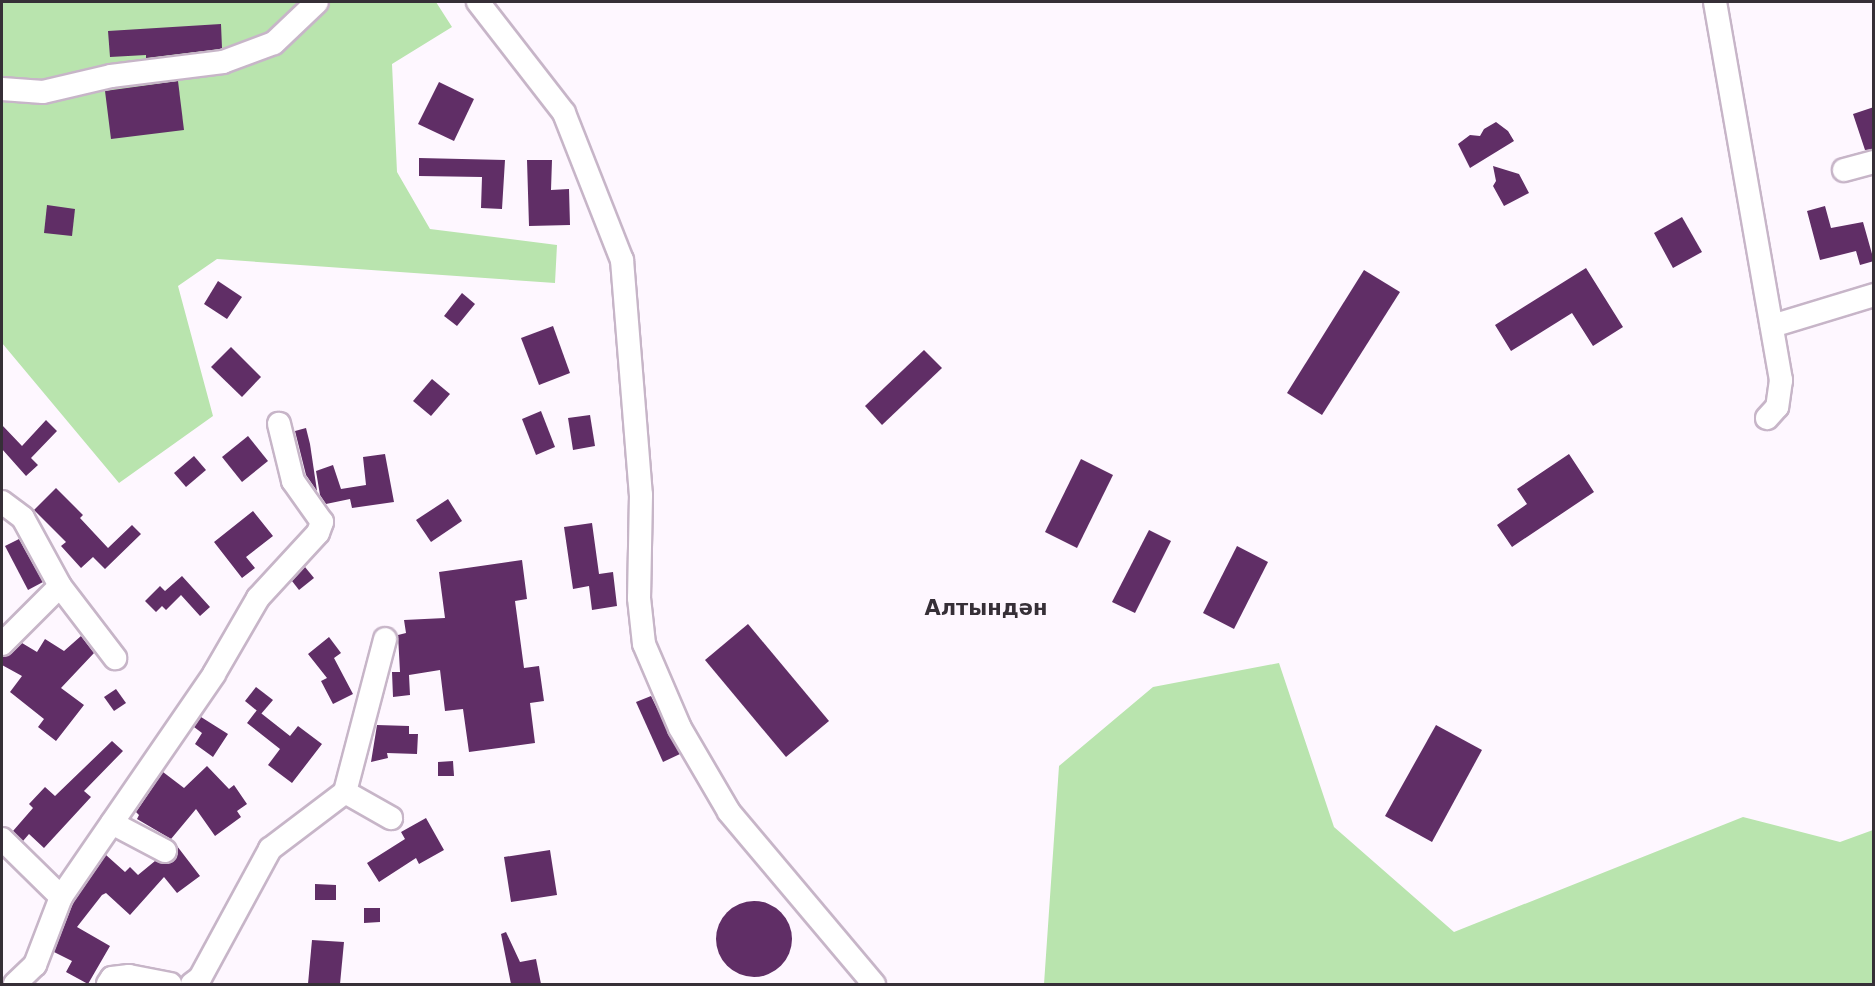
<!DOCTYPE html>
<html>
<head>
<meta charset="utf-8">
<style>
	body { margin:0 }
	#map { position:relative; width:1875px; height:986px; overflow:hidden; background:#fef7ff; font-family:"DejaVu Sans",sans-serif }
	div>[style] { position:absolute }
	[style*='--x'] { left:calc(var(--x)*1px); top:calc(var(--y)*1px); width:calc(var(--w)*1px); rotate:calc(var(--a)*1deg) }
	.green>* { inset:0; background:#b9e4ae }
	.building>* { inset:0; background:#602e66 }
	.round { border-radius:50% }
	.roads { filter:drop-shadow(2px 0 #c7b5c8) drop-shadow(-2px 0 #c7b5c8) drop-shadow(0 2px #c7b5c8) drop-shadow(0 -2px #c7b5c8) }
	.minor>* { height:22px; margin:-11px; padding:0 11px; transform-origin:11px; border-radius:11px; background:#fff }
	span { translate:-50% -50%; white-space:nowrap; text-align:center; line-height:1.15; -webkit-text-stroke:6px #fef7ff; paint-order:stroke }
	.quarter-label { font-size:21px; color:#362f37; font-weight:700 }
	.frame { position:absolute; inset:0; border:3px solid #362f37; pointer-events:none }
</style>
</head>
<body>
<div id="map">
	<div class="green">
		<i style="clip-path:polygon(2px 2px,436px 2px,452px 27px,392px 64px,397px 172px,430px 229px,557px 245px,555px 283px,217px 259px,178px 286px,213px 416px,119px 483px,2px 343px)"></i>
		<i style="clip-path:polygon(1279px 663px,1334px 827px,1454px 932px,1743px 817px,1840px 842px,1873px 830px,1873px 984px,1044px 984px,1059px 766px,1153px 687px)"></i>
	</div>
	<div class="building">
		<i style="clip-path:polygon(221px 24px,222px 48px,220px 49px,146px 58px,146px 55px,110px 57px,108px 31px)"></i>
		<i style="clip-path:polygon(178px 81px,184px 130px,111px 139px,105px 91px)"></i>
		<i style="clip-path:polygon(439px 82px,474px 99px,454px 141px,418px 124px)"></i>
		<i style="clip-path:polygon(1874px 107px,1874px 149px,1865px 150px,1853px 114px)"></i>
		<i style="clip-path:polygon(1496px 122px,1508px 131px,1514px 141px,1470px 168px,1458px 144px,1470px 135px,1480px 136px,1484px 129px)"></i>
		<i style="clip-path:polygon(419px 158px,505px 160px,502px 209px,481px 208px,482px 177px,419px 176px)"></i>
		<i style="clip-path:polygon(527px 160px,552px 160px,551px 190px,569px 189px,570px 225px,529px 226px)"></i>
		<i style="clip-path:polygon(1493px 166px,1519px 174px,1529px 193px,1504px 206px,1493px 186px,1496px 181px)"></i>
		<i style="clip-path:polygon(47px 205px,75px 209px,72px 236px,44px 233px)"></i>
		<i style="clip-path:polygon(1825px 206px,1831px 228px,1863px 222px,1874px 261px,1860px 265px,1856px 251px,1820px 260px,1807px 211px)"></i>
		<i style="clip-path:polygon(1682px 217px,1702px 252px,1673px 268px,1654px 233px)"></i>
		<i style="clip-path:polygon(1586px 268px,1623px 327px,1593px 346px,1572px 313px,1511px 351px,1495px 325px)"></i>
		<i style="clip-path:polygon(1364px 270px,1400px 292px,1322px 415px,1287px 393px)"></i>
		<i style="clip-path:polygon(218px 281px,242px 297px,227px 319px,204px 304px)"></i>
		<i style="clip-path:polygon(462px 293px,475px 304px,457px 326px,444px 316px)"></i>
		<i style="clip-path:polygon(553px 326px,570px 373px,539px 385px,521px 338px)"></i>
		<i style="clip-path:polygon(231px 347px,261px 377px,242px 397px,211px 367px)"></i>
		<i style="clip-path:polygon(924px 350px,942px 368px,882px 425px,865px 406px)"></i>
		<i style="clip-path:polygon(432px 379px,450px 394px,431px 416px,413px 401px)"></i>
		<i style="clip-path:polygon(541px 411px,555px 447px,536px 455px,522px 419px)"></i>
		<i style="clip-path:polygon(590px 415px,595px 446px,573px 450px,568px 418px)"></i>
		<i style="clip-path:polygon(46px 420px,57px 431px,31px 458px,38px 465px,26px 476px,2px 449px,2px 425px,22px 446px)"></i>
		<i style="clip-path:polygon(306px 428px,310px 444px,317px 491px,306px 475px,295px 431px)"></i>
		<i style="clip-path:polygon(248px 436px,268px 461px,242px 482px,222px 457px)"></i>
		<i style="clip-path:polygon(385px 454px,394px 502px,352px 508px,350px 499px,326px 504px,320px 495px,316px 471px,333px 465px,341px 489px,366px 485px,363px 457px)"></i>
		<i style="clip-path:polygon(1569px 454px,1594px 492px,1512px 547px,1497px 525px,1527px 504px,1517px 489px)"></i>
		<i style="clip-path:polygon(194px 456px,206px 470px,186px 487px,174px 473px)"></i>
		<i style="clip-path:polygon(1081px 459px,1113px 475px,1077px 548px,1045px 532px)"></i>
		<i style="clip-path:polygon(56px 488px,83px 515px,80px 518px,108px 548px,132px 525px,141px 534px,105px 569px,93px 557px,81px 568px,61px 546px,66px 542px,34px 510px)"></i>
		<i style="clip-path:polygon(448px 499px,462px 521px,431px 542px,416px 520px)"></i>
		<i style="clip-path:polygon(253px 511px,273px 536px,246px 557px,255px 568px,242px 578px,214px 542px)"></i>
		<i style="clip-path:polygon(592px 523px,599px 574px,613px 572px,617px 606px,592px 610px,589px 586px,573px 589px,564px 527px)"></i>
		<i style="clip-path:polygon(1149px 530px,1171px 541px,1135px 613px,1112px 602px)"></i>
		<i style="clip-path:polygon(19px 539px,43px 582px,28px 590px,5px 546px)"></i>
		<i style="clip-path:polygon(1237px 546px,1268px 562px,1234px 629px,1203px 613px)"></i>
		<i style="clip-path:polygon(522px 560px,527px 599px,515px 601px,524px 668px,539px 666px,544px 701px,530px 703px,535px 743px,469px 752px,463px 709px,445px 711px,440px 670px,409px 675px,410px 695px,393px 697px,392px 672px,400px 672px,398px 635px,406px 633px,404px 620px,445px 618px,439px 572px)"></i>
		<i style="clip-path:polygon(305px 567px,314px 578px,299px 590px,292px 581px)"></i>
		<i style="clip-path:polygon(182px 576px,210px 607px,200px 616px,181px 595px,166px 610px,162px 606px,156px 612px,145px 601px,160px 586px,165px 591px)"></i>
		<i style="clip-path:polygon(748px 624px,829px 721px,786px 757px,705px 660px)"></i>
		<i style="clip-path:polygon(81px 636px,94px 653px,61px 688px,84px 705px,56px 741px,38px 727px,44px 719px,10px 692px,22px 676px,2px 665px,2px 657px,11px 654px,22px 643px,37px 652px,45px 639px,64px 651px)"></i>
		<i style="clip-path:polygon(329px 637px,341px 653px,334px 658px,353px 694px,333px 704px,321px 681px,327px 678px,308px 654px)"></i>
		<i style="clip-path:polygon(256px 687px,273px 700px,261px 714px,245px 701px)"></i>
		<i style="clip-path:polygon(116px 689px,126px 703px,114px 711px,104px 697px)"></i>
		<i style="clip-path:polygon(651px 696px,680px 754px,663px 762px,636px 702px)"></i>
		<i style="clip-path:polygon(257px 710px,290px 736px,298px 726px,322px 744px,292px 783px,268px 765px,280px 749px,247px 723px)"></i>
		<i style="clip-path:polygon(201px 717px,228px 734px,213px 757px,195px 744px,202px 733px,194px 727px)"></i>
		<i style="clip-path:polygon(377px 725px,409px 726px,409px 734px,418px 734px,417px 754px,387px 753px,388px 758px,371px 762px)"></i>
		<i style="clip-path:polygon(1436px 725px,1482px 750px,1432px 842px,1385px 816px)"></i>
		<i style="clip-path:polygon(112px 741px,123px 751px,84px 791px,91px 797px,44px 848px,29px 834px,23px 841px,13px 831px,33px 808px,29px 804px,45px 787px,55px 796px)"></i>
		<i style="clip-path:polygon(453px 761px,454px 776px,438px 776px,438px 762px)"></i>
		<i style="clip-path:polygon(207px 766px,229px 789px,234px 785px,247px 804px,237px 811px,241px 817px,215px 836px,196px 809px,171px 839px,137px 819px,139px 815px,136px 812px,163px 772px,184px 788px)"></i>
		<i style="clip-path:polygon(426px 818px,444px 850px,419px 864px,416px 858px,379px 882px,367px 863px,405px 839px,401px 832px)"></i>
		<i style="clip-path:polygon(177px 846px,200px 876px,177px 893px,164px 877px,130px 915px,106px 893px,102px 895px,77px 927px,110px 946px,88px 984px,66px 972px,72px 961px,54px 952px,73px 903px,106px 855px,125px 872px,130px 867px,138px 875px,155px 861px,165px 864px,173px 862px,177px 857px)"></i>
		<i style="clip-path:polygon(550px 850px,557px 895px,511px 902px,504px 857px)"></i>
		<i style="clip-path:polygon(315px 884px,336px 885px,336px 900px,315px 900px)"></i>
		<i class="round" style="left:716px;top:901px;width:76px;height:76px"></i>
		<i style="clip-path:polygon(364px 908px,380px 908px,380px 922px,364px 923px)"></i>
		<i style="clip-path:polygon(506px 932px,520px 962px,536px 959px,541px 984px,511px 984px,501px 934px)"></i>
		<i style="clip-path:polygon(312px 940px,344px 942px,340px 984px,308px 984px)"></i>
	</div>
	<div class="roads">
		<div class="minor">
			<i style="--x:478;--y:2;--w:140;--a:52.2"></i>
			<i style="--x:564;--y:113;--w:158;--a:68.5"></i>
			<i style="--x:622;--y:260;--w:236;--a:85.4"></i>
			<i style="--x:641;--y:495;--w:103;--a:91.1"></i>
			<i style="--x:639;--y:598;--w:46;--a:83.8"></i>
			<i style="--x:644;--y:644;--w:91;--a:66.8"></i>
			<i style="--x:680;--y:728;--w:97;--a:59.7"></i>
			<i style="--x:729;--y:812;--w:225;--a:49.9"></i>
			<i style="--x:1715;--y:2;--w:384;--a:80.1"></i>
			<i style="--x:1781;--y:380;--w:27;--a:98"></i>
			<i style="--x:1777;--y:407;--w:15;--a:132"></i>
			<i style="--x:2;--y:89;--w:41;--a:4.2"></i>
			<i style="--x:43;--y:92;--w:70;--a:-13.2"></i>
			<i style="--x:111;--y:76;--w:113;--a:-7.1"></i>
			<i style="--x:223;--y:62;--w:54;--a:-20.4"></i>
			<i style="--x:274;--y:43;--w:59;--a:-43.6"></i>
			<i style="--x:1844;--y:170;--w:31;--a:-15"></i>
			<i style="--x:1772;--y:326;--w:107;--a:-16.9"></i>
			<i style="--x:2;--y:502;--w:26;--a:37"></i>
			<i style="--x:23;--y:518;--w:77;--a:61.4"></i>
			<i style="--x:60;--y:586;--w:91;--a:52.6"></i>
			<i style="--x:2;--y:644;--w:82;--a:-45"></i>
			<i style="--x:345;--y:792;--w:158;--a:-75.3"></i>
			<i style="--x:112;--y:823;--w:60;--a:27.8"></i>
			<i style="--x:2;--y:839;--w:83;--a:44.5"></i>
			<i style="--x:15;--y:984;--w:28;--a:-44"></i>
			<i style="--x:35;--y:965;--w:73;--a:-69.1"></i>
			<i style="--x:61;--y:897;--w:270;--a:-55.5"></i>
			<i style="--x:214;--y:674;--w:88;--a:-59.9"></i>
			<i style="--x:258;--y:598;--w:88;--a:-47.3"></i>
			<i style="--x:318;--y:533;--w:12;--a:-70"></i>
			<i style="--x:322;--y:522;--w:50;--a:-125.3"></i>
			<i style="--x:293;--y:481;--w:59;--a:-103.8"></i>
			<i style="--x:108;--y:984;--w:7;--a:-56"></i>
			<i style="--x:112;--y:978;--w:17;--a:-7"></i>
			<i style="--x:129;--y:976;--w:42;--a:11"></i>
			<i style="--x:192;--y:984;--w:10;--a:-37"></i>
			<i style="--x:200;--y:978;--w:147;--a:-61.5"></i>
			<i style="--x:270;--y:849;--w:94;--a:-37.2"></i>
			<i style="--x:345;--y:792;--w:53;--a:29.5"></i>
		</div>
	</div>
	<div class="quarter-label">
		<span style="left:986px;top:608px">Алтындән</span>
	</div>
	<div class="frame"></div>
</div>
</body>
</html>
